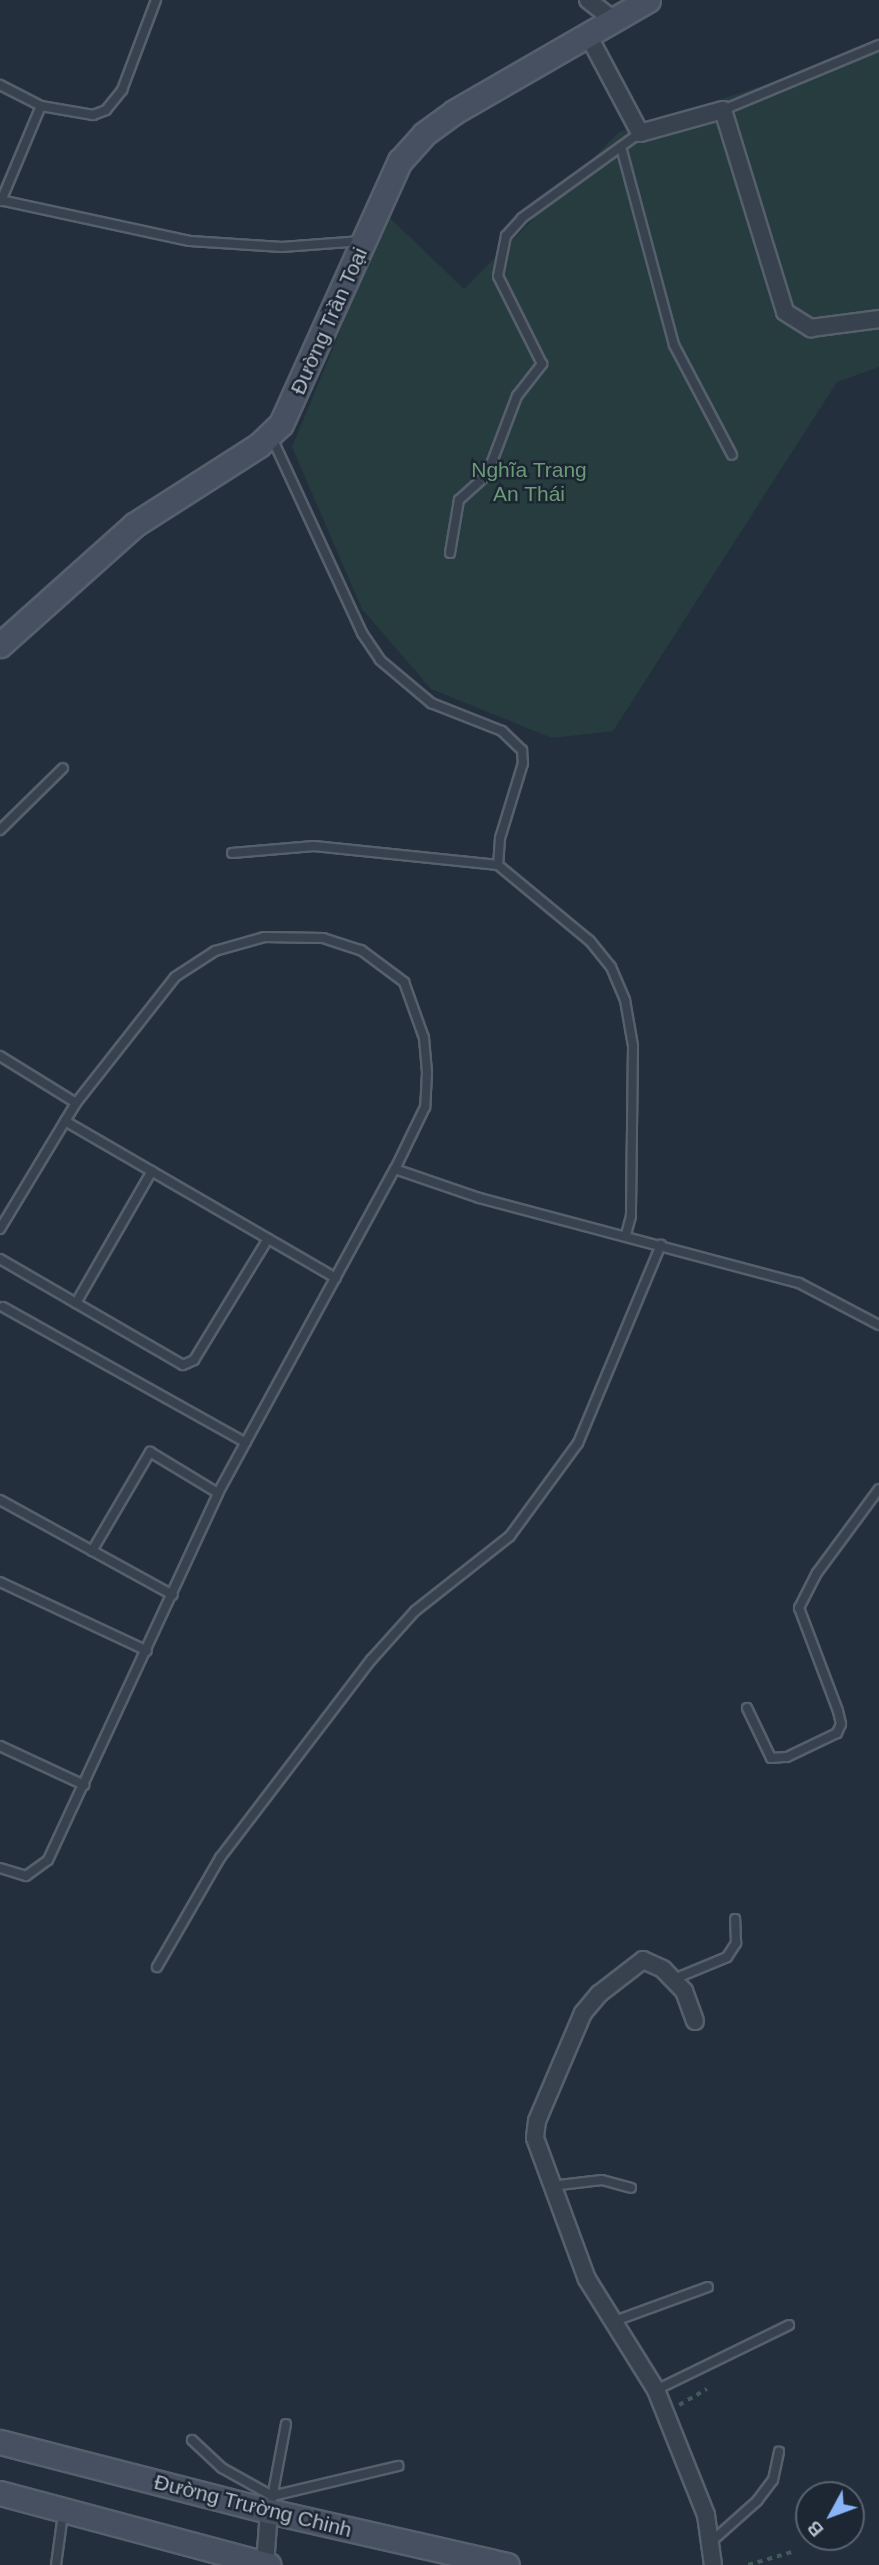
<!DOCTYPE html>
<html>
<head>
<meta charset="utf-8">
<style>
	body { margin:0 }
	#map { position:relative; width:879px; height:2565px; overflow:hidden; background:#242f3e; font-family:Arial,sans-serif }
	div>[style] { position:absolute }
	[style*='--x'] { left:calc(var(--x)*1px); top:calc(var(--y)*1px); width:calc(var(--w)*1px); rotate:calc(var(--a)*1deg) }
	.green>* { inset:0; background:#263c3f }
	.path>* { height:3.5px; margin-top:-1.75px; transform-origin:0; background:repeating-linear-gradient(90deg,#44595c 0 5px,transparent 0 10px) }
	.roads { filter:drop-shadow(2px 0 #565f6c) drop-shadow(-2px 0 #565f6c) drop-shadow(0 2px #565f6c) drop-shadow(0 -2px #565f6c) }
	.lane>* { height:8px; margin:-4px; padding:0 4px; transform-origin:4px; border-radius:4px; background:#38414e }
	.street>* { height:16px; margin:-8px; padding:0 8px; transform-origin:8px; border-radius:8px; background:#38414e }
	.secondary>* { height:23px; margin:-11.5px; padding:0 11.5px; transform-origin:11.5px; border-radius:11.5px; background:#465061 }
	span { translate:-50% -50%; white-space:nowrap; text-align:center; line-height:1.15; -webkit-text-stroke:5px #1d2633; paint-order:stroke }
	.street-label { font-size:21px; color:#b4bcc9 }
	.park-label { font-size:21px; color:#6b9a76 }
	.north { position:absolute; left:795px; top:2481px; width:70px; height:70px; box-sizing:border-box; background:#1d2633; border:2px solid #59626f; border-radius:50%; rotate:229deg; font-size:19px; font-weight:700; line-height:28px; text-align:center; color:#b4bcc9 }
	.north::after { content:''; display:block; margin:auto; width:24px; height:32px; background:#8ab4f8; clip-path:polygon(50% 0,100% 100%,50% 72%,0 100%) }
</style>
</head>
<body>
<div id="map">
	<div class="green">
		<i style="clip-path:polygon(879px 48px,879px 367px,837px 382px,613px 731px,552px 738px,431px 689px,362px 609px,292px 447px,388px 216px,464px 289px,619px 132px)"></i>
	</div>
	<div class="path">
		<i style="--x:679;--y:2405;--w:32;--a:-30"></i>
		<i style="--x:748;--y:2565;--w:46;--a:-16.5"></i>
	</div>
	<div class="roads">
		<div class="lane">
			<i style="--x:0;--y:85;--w:46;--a:27.1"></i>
			<i style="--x:723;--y:110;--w:169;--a:-22.6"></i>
			<i style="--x:621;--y:147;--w:205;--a:75"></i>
			<i style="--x:674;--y:345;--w:124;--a:62.2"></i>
			<i style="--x:0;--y:200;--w:194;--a:12.2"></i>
			<i style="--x:190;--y:241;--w:92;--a:3.7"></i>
			<i style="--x:282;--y:247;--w:80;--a:-4.3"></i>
			<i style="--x:1;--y:201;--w:103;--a:-67.2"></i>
			<i style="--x:41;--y:106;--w:53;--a:9.8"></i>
			<i style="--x:93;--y:115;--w:14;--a:-21"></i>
			<i style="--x:106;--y:110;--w:26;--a:-51"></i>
			<i style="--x:122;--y:90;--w:96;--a:-69.3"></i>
			<i style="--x:272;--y:438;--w:215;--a:65.2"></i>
			<i style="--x:362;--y:633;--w:32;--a:56"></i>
			<i style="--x:380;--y:660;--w:67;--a:40.1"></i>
			<i style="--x:431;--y:703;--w:76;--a:21.5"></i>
			<i style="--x:502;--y:731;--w:28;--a:44"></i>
			<i style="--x:522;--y:750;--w:13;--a:86"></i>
			<i style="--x:523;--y:763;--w:78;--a:107"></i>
			<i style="--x:500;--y:838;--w:27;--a:94"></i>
			<i style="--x:498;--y:865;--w:119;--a:39.6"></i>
			<i style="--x:590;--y:941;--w:33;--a:51"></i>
			<i style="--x:611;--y:967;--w:36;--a:67"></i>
			<i style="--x:625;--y:1000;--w:47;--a:80.1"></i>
			<i style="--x:633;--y:1046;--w:170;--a:90.7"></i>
			<i style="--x:631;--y:1216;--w:20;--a:105"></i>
			<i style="--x:450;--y:553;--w:54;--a:-80.4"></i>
			<i style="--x:459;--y:500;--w:38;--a:-42"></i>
			<i style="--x:487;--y:475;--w:85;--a:-69.2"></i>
			<i style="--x:517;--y:396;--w:41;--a:-52"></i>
			<i style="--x:542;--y:364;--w:98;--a:-116.6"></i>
			<i style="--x:498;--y:276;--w:41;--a:-78.7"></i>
			<i style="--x:506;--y:236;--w:24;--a:-48"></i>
			<i style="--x:522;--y:218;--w:145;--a:-35.8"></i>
			<i style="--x:0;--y:830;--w:88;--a:-44.5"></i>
			<i style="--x:232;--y:853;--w:82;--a:-4.9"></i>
			<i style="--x:314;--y:846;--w:185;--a:5.9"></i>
			<i style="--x:0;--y:1056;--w:89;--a:31.7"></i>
			<i style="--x:65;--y:1121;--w:313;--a:30.1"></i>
			<i style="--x:0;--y:1229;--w:147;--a:-58.9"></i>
			<i style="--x:76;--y:1103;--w:160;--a:-51.8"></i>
			<i style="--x:175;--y:977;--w:48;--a:-33"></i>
			<i style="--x:215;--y:951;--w:51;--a:-15.9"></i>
			<i style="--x:264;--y:937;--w:59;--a:1"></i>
			<i style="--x:323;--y:938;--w:40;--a:18"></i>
			<i style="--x:361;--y:950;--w:54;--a:36.7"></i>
			<i style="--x:404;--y:982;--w:59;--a:70.3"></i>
			<i style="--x:424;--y:1038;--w:35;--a:85"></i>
			<i style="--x:427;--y:1073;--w:34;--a:93"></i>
			<i style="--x:425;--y:1107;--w:69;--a:115.8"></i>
			<i style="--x:0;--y:1259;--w:211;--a:30.1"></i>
			<i style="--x:183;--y:1365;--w:12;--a:-24"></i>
			<i style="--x:194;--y:1360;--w:142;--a:-58.6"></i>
			<i style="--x:76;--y:1303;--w:152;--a:-60.1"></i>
			<i style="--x:3;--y:1307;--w:278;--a:29.2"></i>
			<i style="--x:0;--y:1500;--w:197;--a:28.8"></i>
			<i style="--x:92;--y:1551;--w:115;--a:-59.6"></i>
			<i style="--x:150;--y:1452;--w:79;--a:31.1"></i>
			<i style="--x:0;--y:1582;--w:162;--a:25.1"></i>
			<i style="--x:747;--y:1708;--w:55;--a:64.4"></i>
			<i style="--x:771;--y:1758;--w:16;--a:-4"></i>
			<i style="--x:787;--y:1757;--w:55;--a:-25.6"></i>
			<i style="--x:837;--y:1733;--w:10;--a:-66"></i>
			<i style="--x:841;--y:1724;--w:13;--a:-103"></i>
			<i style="--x:838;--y:1711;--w:110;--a:-110.7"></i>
			<i style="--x:799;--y:1608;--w:39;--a:-63"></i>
			<i style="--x:817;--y:1573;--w:104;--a:-53.6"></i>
			<i style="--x:0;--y:1746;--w:93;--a:24.9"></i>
			<i style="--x:0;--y:1868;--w:27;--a:17"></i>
			<i style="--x:26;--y:1876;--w:27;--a:-36"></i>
			<i style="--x:48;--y:1860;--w:404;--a:-65.1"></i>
			<i style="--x:218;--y:1493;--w:369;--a:-61.4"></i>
			<i style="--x:395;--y:1169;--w:89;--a:19"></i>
			<i style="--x:479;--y:1198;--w:331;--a:14.9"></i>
			<i style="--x:799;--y:1283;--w:90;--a:27.7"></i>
			<i style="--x:157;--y:1967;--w:126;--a:-60"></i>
			<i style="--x:220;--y:1858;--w:249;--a:-52.7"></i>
			<i style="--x:371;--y:1660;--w:66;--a:-48.1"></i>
			<i style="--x:415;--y:1611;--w:121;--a:-38.3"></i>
			<i style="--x:510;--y:1536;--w:115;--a:-53.8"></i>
			<i style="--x:578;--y:1443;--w:215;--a:-67.3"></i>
			<i style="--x:674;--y:1979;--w:57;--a:-22.5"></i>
			<i style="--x:727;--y:1957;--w:17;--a:-57"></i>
			<i style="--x:736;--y:1943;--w:24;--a:-92"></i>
			<i style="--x:551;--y:2186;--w:51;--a:-6.7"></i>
			<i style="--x:602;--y:2180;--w:30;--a:15"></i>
			<i style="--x:612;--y:2322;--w:102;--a:-20"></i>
			<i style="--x:656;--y:2390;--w:148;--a:-26"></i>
			<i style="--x:192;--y:2440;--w:41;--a:43"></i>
			<i style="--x:222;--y:2468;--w:57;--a:29.2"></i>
			<i style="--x:272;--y:2496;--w:130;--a:-13.4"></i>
			<i style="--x:272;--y:2498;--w:75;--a:-79.3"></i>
			<i style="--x:711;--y:2542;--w:62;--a:-41.7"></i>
			<i style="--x:757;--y:2501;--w:26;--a:-53"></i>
			<i style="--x:773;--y:2480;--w:29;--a:-78"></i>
			<i style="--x:56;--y:2565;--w:51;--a:-82.2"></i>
		</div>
		<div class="street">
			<i style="--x:588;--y:0;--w:33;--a:38"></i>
			<i style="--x:588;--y:35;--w:111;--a:62"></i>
			<i style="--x:640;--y:133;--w:86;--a:-15.5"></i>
			<i style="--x:723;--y:110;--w:211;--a:72.9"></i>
			<i style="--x:785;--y:312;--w:31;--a:32"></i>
			<i style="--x:811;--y:328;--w:69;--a:-7.5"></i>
			<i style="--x:695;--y:2021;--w:32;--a:-110"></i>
			<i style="--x:684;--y:1991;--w:30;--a:-134"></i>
			<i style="--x:663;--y:1969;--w:22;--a:-156"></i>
			<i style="--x:643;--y:1960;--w:56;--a:142.3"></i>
			<i style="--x:599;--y:1994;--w:25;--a:130"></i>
			<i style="--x:583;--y:2013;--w:117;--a:113.1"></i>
			<i style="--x:537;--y:2121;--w:17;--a:97"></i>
			<i style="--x:535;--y:2138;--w:150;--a:69.8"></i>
			<i style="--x:587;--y:2279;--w:131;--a:58.1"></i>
			<i style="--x:656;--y:2390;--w:135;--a:68.2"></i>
			<i style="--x:706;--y:2515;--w:50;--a:82"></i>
			<i style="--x:265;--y:2565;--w:54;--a:-85.8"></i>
		</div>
		<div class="secondary">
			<i style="--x:0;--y:645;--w:180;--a:-41.8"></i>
			<i style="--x:134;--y:525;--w:148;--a:-32.6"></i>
			<i style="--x:259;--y:445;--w:30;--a:-44"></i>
			<i style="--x:281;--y:424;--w:289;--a:-65.7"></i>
			<i style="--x:400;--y:161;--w:36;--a:-48"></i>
			<i style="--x:424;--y:134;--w:37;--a:-36"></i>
			<i style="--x:454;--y:112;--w:224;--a:-30"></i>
			<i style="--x:0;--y:2442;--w:278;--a:14.4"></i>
			<i style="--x:269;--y:2511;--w:244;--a:12.8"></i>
			<i style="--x:0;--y:2493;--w:278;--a:15"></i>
		</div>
	</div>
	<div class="street-label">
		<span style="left:329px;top:321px;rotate:-66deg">Đường Trần Toại</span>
		<span style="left:253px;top:2506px;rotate:14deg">Đường Trường Chinh</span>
	</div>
	<div class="park-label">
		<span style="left:529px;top:482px">Nghĩa Trang<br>An Thái</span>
	</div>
	<div class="north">B</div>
</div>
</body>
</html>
